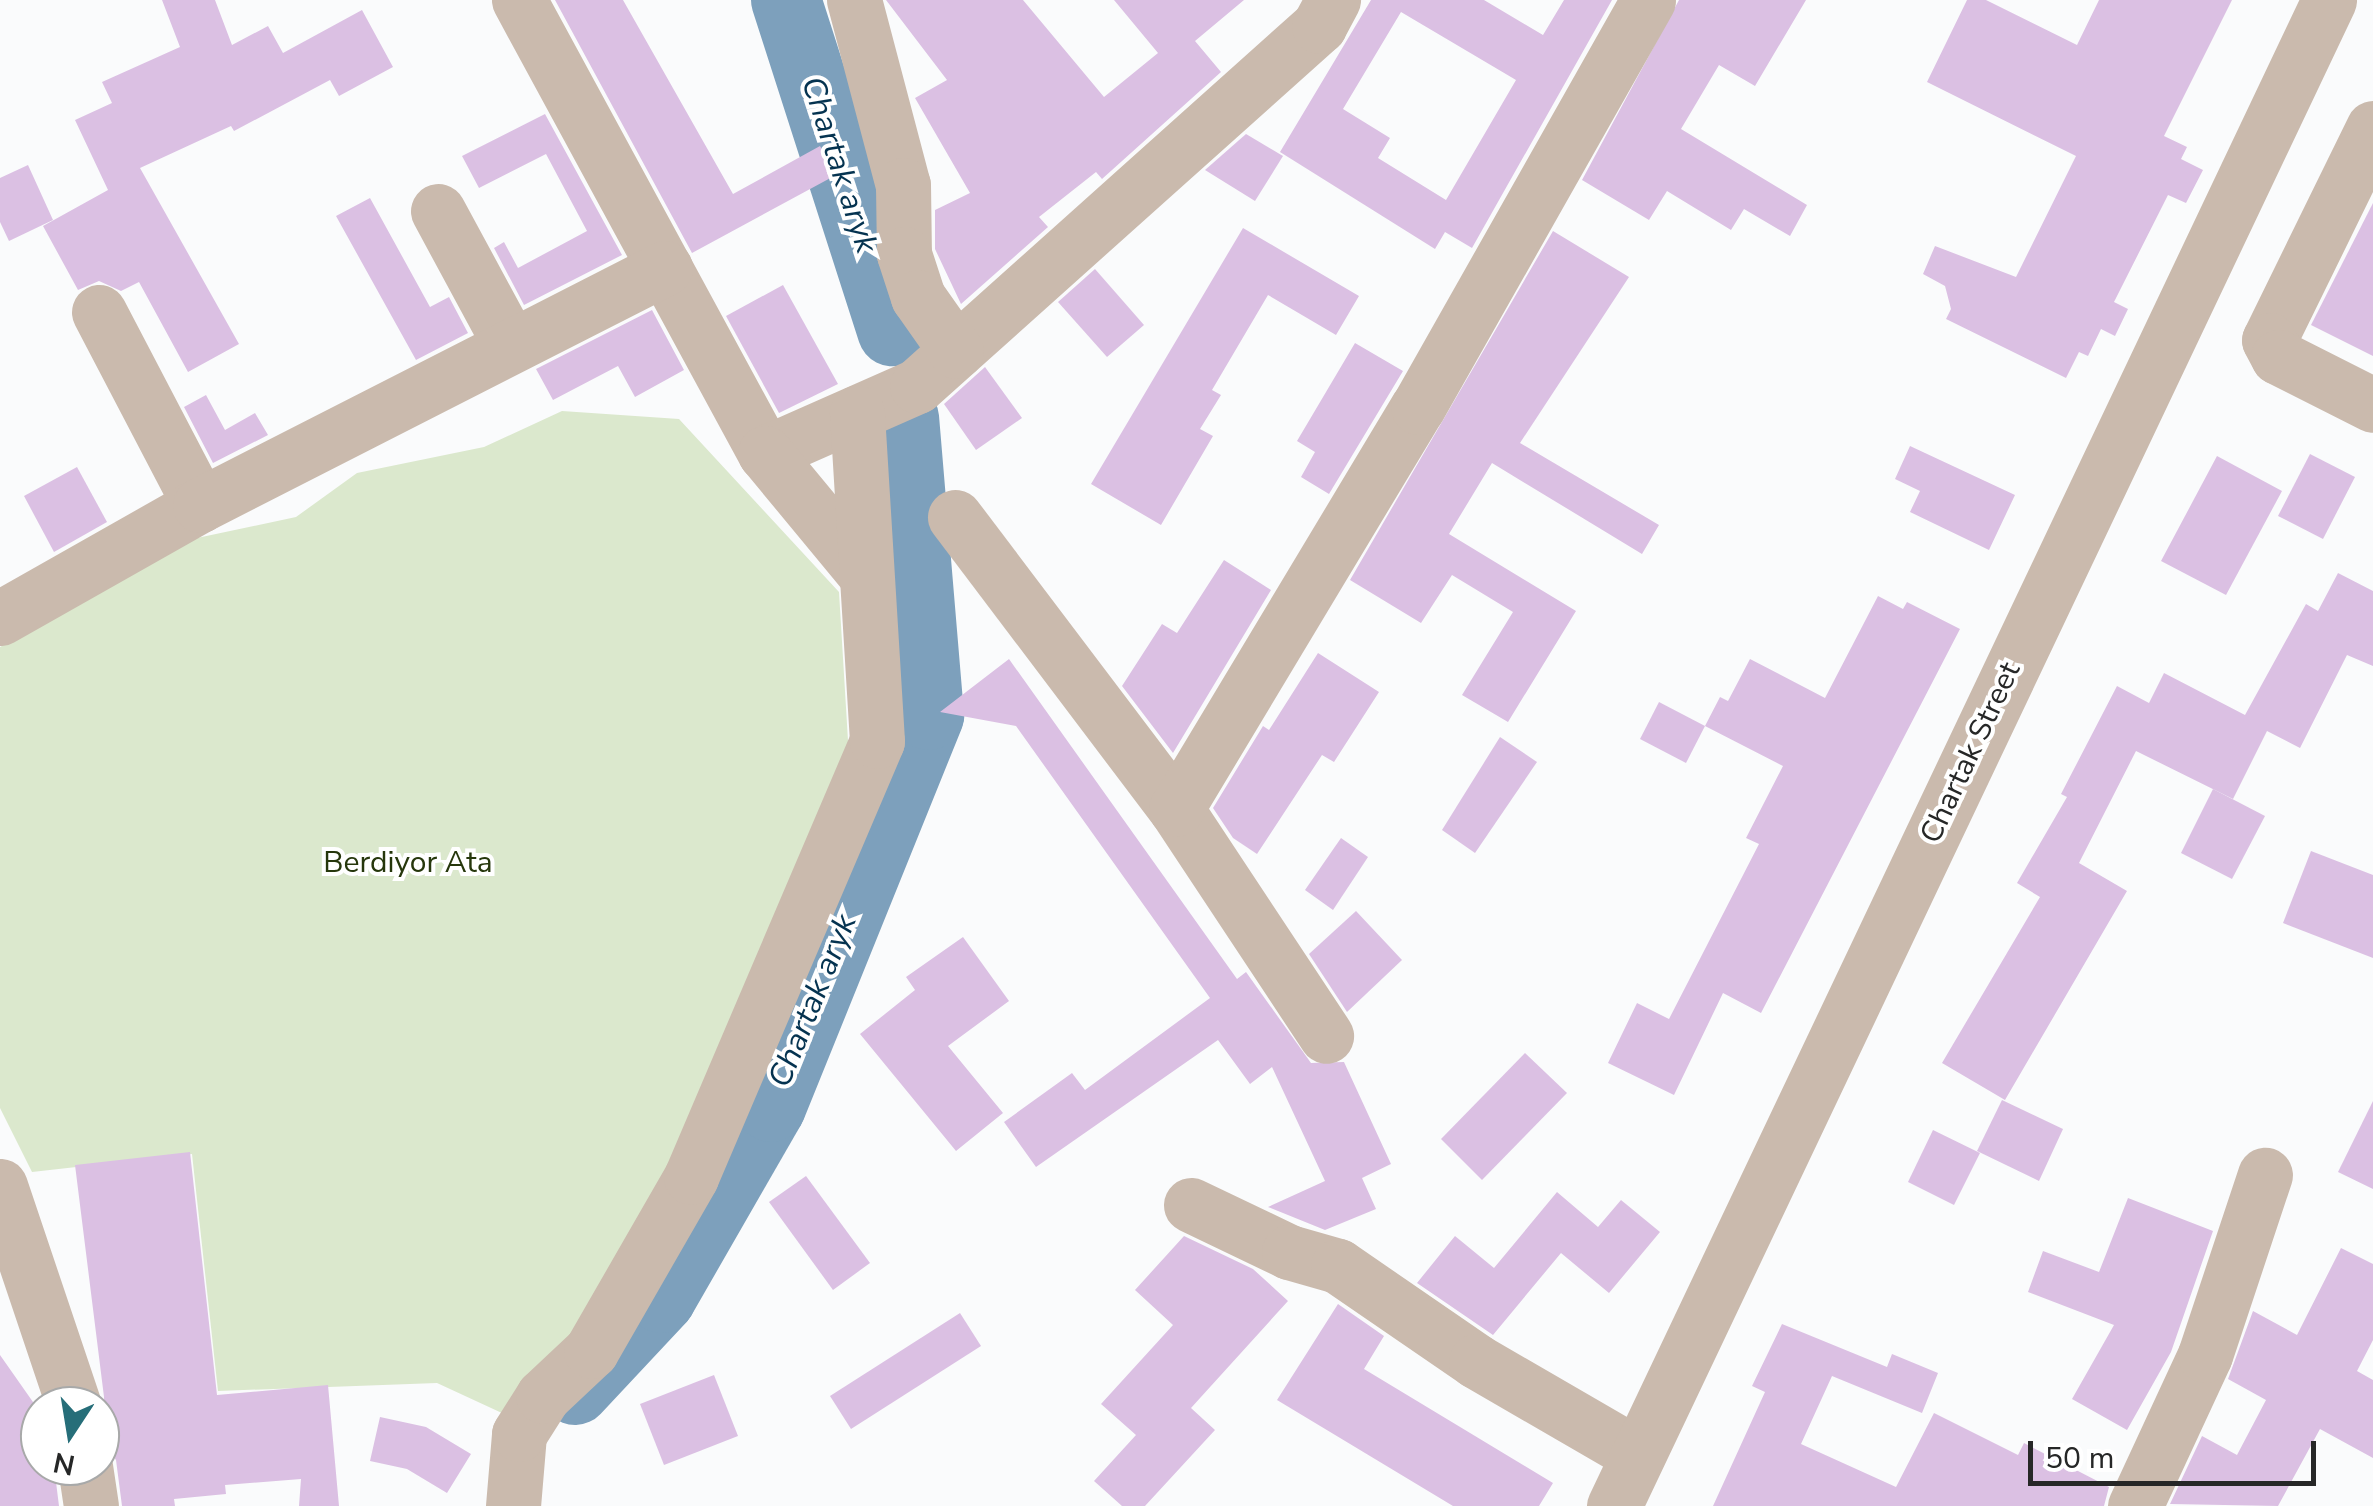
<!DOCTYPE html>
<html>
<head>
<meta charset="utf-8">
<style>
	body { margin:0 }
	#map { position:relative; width:2373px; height:1506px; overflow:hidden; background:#fafbfc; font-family:"Nunito Sans",sans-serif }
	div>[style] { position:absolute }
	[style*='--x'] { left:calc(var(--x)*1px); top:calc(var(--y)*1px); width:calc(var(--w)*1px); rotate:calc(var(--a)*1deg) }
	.green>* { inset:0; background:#dbe8cd }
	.river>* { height:70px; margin:-35px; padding:0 35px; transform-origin:35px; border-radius:35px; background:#7da0bc }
	.building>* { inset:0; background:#dbc0e3 }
	.minor>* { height:55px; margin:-27.5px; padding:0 27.5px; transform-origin:27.5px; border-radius:27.5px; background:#cabaad }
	span { translate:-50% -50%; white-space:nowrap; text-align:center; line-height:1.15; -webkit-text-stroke:8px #fff; paint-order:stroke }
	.street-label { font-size:30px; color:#262727 }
	.park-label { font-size:30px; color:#26370c }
	.water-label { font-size:32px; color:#053350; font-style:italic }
	.north { position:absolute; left:20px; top:1386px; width:100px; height:100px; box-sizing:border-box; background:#fff; border:2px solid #a8a9a9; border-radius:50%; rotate:192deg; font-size:28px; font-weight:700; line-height:40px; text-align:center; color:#262727 }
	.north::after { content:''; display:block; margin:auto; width:35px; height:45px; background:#266e79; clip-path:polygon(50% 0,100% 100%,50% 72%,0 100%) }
	.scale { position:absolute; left:2028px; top:1441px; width:288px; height:45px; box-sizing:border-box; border:5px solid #262727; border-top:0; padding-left:12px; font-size:30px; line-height:35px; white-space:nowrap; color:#262727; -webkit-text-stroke:8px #fff; paint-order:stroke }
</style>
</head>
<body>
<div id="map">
	<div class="green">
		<i style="clip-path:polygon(562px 411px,679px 419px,839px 592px,849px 757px,680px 1148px,613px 1269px,515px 1419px,437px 1383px,218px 1391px,192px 1154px,32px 1172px,0 1108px,0 647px,197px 538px,296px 517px,357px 473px,484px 447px)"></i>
	</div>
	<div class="river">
		<i style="--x:786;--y:0;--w:348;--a:72.2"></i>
		<i style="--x:575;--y:1390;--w:126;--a:-46.9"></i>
		<i style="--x:661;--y:1298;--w:220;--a:-60.1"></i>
		<i style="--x:771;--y:1107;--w:423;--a:-68"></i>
		<i style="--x:929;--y:715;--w:298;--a:-94.8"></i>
	</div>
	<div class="building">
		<i style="clip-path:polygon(162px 0,215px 0,232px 45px,268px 26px,283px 53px,362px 10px,393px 67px,339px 96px,330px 80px,234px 131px,231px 126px,140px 168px,239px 344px,188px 372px,139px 282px,121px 291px,99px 281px,78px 290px,43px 226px,108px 190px,75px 120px,112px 103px,102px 82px,180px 47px)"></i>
		<i style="clip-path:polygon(555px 0,623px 0,733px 194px,820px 146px,836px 175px,692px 253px)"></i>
		<i style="clip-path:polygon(886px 0,1023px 0,1104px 97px,1158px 53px,1114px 0,1244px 0,1195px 41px,1221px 72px,1102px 179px,1096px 172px,1039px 217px,1048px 227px,961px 304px,935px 249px,935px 210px,970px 193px,915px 98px,947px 80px)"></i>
		<i style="clip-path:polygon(evenodd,1371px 0,1484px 0,1543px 35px,1564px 0,1612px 0,1472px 248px,1445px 232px,1435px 249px,1280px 152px,1371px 0,1401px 12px,1516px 80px,1446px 200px,1378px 158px,1390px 138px,1343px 109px,1401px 12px)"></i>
		<i style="clip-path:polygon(1679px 0,1806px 0,1755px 86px,1719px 65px,1681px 129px,1807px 205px,1790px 236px,1744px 209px,1731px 230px,1667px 191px,1649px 220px,1582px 180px)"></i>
		<i style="clip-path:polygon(1967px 0,1986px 0,2077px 45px,2099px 0,2232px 0,2164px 136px,2187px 147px,2181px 159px,2203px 170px,2186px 203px,2168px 195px,2114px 302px,2128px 309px,2115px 336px,2101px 329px,2088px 356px,2079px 352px,2066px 378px,1946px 319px,1951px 309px,1945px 286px,1923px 274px,1935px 246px,2016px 277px,2076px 156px,1927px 82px)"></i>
		<i style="clip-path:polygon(545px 114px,622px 255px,524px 305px,494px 248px,504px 242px,518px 268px,587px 231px,546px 154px,479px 188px,462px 156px)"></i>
		<i style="clip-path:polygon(1246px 134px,1283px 156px,1255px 201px,1205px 170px)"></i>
		<i style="clip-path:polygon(28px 165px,53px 220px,9px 241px,0 222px,0 178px)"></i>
		<i style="clip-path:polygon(370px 198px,430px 307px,449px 297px,468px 333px,416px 360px,336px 216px)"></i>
		<i style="clip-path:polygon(2373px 203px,2373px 356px,2311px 325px)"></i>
		<i style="clip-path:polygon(1243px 228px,1359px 296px,1336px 335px,1268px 295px,1212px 390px,1221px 395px,1200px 429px,1213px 436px,1161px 525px,1091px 484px)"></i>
		<i style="clip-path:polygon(1553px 231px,1629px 277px,1520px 443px,1659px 525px,1642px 554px,1492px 463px,1449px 534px,1576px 611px,1508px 722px,1462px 695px,1513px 612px,1452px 575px,1421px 623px,1350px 580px)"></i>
		<i style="clip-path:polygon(1095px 269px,1144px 325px,1107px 357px,1058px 302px)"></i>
		<i style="clip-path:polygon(783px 285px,838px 384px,779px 413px,726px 316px)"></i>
		<i style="clip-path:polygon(652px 310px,684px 370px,635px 397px,618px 366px,553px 400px,536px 369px)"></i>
		<i style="clip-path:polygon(1355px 343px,1403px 371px,1329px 494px,1301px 477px,1315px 452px,1297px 441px)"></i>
		<i style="clip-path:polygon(985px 367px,1022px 418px,976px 450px,944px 404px)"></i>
		<i style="clip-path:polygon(206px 395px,225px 430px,255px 413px,268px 435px,213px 463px,184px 407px)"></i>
		<i style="clip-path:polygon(1910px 446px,2015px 495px,1989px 550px,1910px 512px,1920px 491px,1895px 479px)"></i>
		<i style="clip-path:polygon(2310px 454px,2355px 477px,2323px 539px,2278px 516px)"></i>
		<i style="clip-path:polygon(2217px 456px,2282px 491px,2226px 595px,2161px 561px)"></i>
		<i style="clip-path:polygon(77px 467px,107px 522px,54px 552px,24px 496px)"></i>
		<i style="clip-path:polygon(1224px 560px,1271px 590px,1173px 753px,1122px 686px,1162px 624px,1177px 633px)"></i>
		<i style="clip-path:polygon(2338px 573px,2373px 591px,2373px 666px,2347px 655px,2300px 748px,2267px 731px,2233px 799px,2136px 751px,2079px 863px,2127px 891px,2005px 1100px,1942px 1063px,2040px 897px,2017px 883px,2067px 797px,2061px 794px,2117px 686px,2149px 703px,2164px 673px,2245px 715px,2306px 604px,2318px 611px)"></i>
		<i style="clip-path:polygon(1878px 596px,1903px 609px,1907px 602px,1960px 629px,1761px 1013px,1723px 993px,1674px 1095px,1608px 1063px,1637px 1003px,1669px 1019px,1759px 844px,1746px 838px,1783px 766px,1705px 726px,1720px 697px,1728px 701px,1750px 659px,1825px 698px)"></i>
		<i style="clip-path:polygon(1318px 653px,1379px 692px,1334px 762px,1322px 755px,1257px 854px,1233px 838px,1213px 808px,1263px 726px,1269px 730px)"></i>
		<i style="clip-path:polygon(1009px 659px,1237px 979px,1246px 972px,1311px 1063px,1344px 1062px,1391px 1164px,1362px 1178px,1376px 1209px,1325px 1230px,1268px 1207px,1325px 1181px,1272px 1067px,1250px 1084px,1218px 1040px,1036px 1167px,1004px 1122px,1072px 1073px,1085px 1090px,1210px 998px,1016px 726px,940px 712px)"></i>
		<i style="clip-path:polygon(1659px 702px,1705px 726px,1686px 763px,1640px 739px)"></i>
		<i style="clip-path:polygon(1500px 737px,1537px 762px,1475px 853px,1442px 830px)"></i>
		<i style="clip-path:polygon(2213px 789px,2265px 816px,2232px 879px,2181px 853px)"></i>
		<i style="clip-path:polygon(1341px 838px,1368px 857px,1333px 910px,1305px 890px)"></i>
		<i style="clip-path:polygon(2311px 851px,2373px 875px,2373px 958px,2283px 923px)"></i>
		<i style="clip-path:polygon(1356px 911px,1402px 960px,1347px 1012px,1309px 954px)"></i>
		<i style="clip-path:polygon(963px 937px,1009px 1001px,948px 1046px,1003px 1113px,956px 1151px,860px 1034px,915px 990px,906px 977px)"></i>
		<i style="clip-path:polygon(1525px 1053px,1567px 1093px,1482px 1180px,1441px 1139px)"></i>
		<i style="clip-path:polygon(2002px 1100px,2063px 1129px,2039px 1181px,1977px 1151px)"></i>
		<i style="clip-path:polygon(2373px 1101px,2373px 1189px,2338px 1172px)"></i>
		<i style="clip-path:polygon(1933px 1130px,1980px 1153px,1954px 1205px,1908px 1182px)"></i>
		<i style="clip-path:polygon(190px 1152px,217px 1395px,328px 1385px,339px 1506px,299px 1506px,301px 1479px,225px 1485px,226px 1494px,174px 1499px,175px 1506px,122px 1506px,116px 1460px,100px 1439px,105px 1439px,104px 1397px,75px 1165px)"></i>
		<i style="clip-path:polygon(806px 1176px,870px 1263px,833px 1290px,769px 1202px)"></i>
		<i style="clip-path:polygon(1557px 1192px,1598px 1227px,1621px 1200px,1660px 1232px,1609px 1293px,1561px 1253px,1493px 1335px,1417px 1283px,1455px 1236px,1494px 1268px)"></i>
		<i style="clip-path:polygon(2128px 1198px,2213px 1231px,2171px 1352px,2127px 1430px,2072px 1399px,2114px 1325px,2028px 1292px,2043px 1251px,2099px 1272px)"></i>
		<i style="clip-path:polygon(1184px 1236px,1253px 1269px,1288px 1301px,1191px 1408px,1215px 1430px,1145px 1506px,1122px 1506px,1094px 1481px,1136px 1435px,1101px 1404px,1173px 1325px,1135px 1290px)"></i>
		<i style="clip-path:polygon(2341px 1248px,2373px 1264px,2373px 1340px,2357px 1371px,2373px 1380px,2373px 1458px,2320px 1429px,2278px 1506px,2170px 1504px,2202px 1436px,2237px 1455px,2266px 1400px,2228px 1379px,2253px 1311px,2297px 1335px)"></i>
		<i style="clip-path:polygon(1338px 1304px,1384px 1336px,1364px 1369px,1553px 1483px,1539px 1506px,1453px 1506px,1277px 1400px)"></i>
		<i style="clip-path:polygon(960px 1313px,981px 1346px,851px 1429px,830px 1396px)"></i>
		<i style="clip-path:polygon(1782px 1324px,1887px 1367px,1892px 1354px,1938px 1373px,1922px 1413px,1832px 1376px,1801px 1444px,1896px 1487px,1934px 1413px,2018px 1455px,2024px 1443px,2109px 1487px,2104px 1506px,1713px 1506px,1765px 1392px,1752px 1386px)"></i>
		<i style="clip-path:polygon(0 1355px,40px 1412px,40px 1466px,54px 1466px,59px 1506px,0 1506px)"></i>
		<i style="clip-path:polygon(714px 1375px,738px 1436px,664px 1465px,640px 1404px)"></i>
		<i style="clip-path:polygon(380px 1417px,426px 1427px,471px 1454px,447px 1493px,407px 1469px,370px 1461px)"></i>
	</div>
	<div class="minor">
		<i style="--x:519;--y:0;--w:515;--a:61.5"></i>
		<i style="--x:765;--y:453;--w:166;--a:-23.8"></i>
		<i style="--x:917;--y:386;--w:540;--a:-41.85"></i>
		<i style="--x:1319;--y:26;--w:30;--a:-62"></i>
		<i style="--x:854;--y:0;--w:191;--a:75.2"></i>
		<i style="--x:903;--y:185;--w:69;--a:89.2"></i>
		<i style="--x:904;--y:254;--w:45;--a:72"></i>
		<i style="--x:918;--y:297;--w:66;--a:54.9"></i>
		<i style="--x:2373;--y:128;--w:236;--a:116.1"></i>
		<i style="--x:2269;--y:340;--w:19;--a:62"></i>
		<i style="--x:2278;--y:357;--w:106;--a:26.8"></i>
		<i style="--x:438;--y:211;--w:153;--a:61.6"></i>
		<i style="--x:99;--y:312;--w:218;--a:62.4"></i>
		<i style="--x:765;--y:453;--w:157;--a:50.4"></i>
		<i style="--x:955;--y:517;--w:366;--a:52.9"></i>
		<i style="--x:1176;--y:809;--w:272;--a:56.5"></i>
		<i style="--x:0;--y:618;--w:230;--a:-29.5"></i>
		<i style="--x:200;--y:505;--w:522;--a:-27.01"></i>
		<i style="--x:1176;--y:809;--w:469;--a:-59"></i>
		<i style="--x:1418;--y:407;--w:467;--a:-60.5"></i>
		<i style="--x:0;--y:1186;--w:232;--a:71.4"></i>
		<i style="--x:1191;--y:1205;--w:109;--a:25.6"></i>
		<i style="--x:1289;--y:1252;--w:51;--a:15.9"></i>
		<i style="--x:1338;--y:1266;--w:168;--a:34.5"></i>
		<i style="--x:1476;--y:1361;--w:187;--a:30.1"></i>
		<i style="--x:85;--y:1466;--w:40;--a:81.5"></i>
		<i style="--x:513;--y:1506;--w:72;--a:-85.2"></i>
		<i style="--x:519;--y:1434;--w:45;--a:-57.7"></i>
		<i style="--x:543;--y:1396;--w:66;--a:-43.2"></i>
		<i style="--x:591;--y:1351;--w:201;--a:-60.1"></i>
		<i style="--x:691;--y:1177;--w:474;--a:-66.9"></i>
		<i style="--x:877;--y:741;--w:329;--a:-93.5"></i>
		<i style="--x:1614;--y:1506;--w:1667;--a:-64.6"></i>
		<i style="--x:2135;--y:1506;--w:166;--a:-65.1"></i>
		<i style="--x:2205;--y:1355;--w:190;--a:-71.6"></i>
	</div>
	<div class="street-label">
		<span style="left:1971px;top:753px;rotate:-65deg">Chartak Street</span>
	</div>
	<div class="park-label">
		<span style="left:408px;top:863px">Berdiyor Ata</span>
	</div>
	<div class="water-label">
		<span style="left:839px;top:165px;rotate:72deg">Chartak aryk</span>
		<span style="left:813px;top:1001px;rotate:-68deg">Chartak aryk</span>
	</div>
	<div class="north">N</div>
	<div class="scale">50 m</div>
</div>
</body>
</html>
